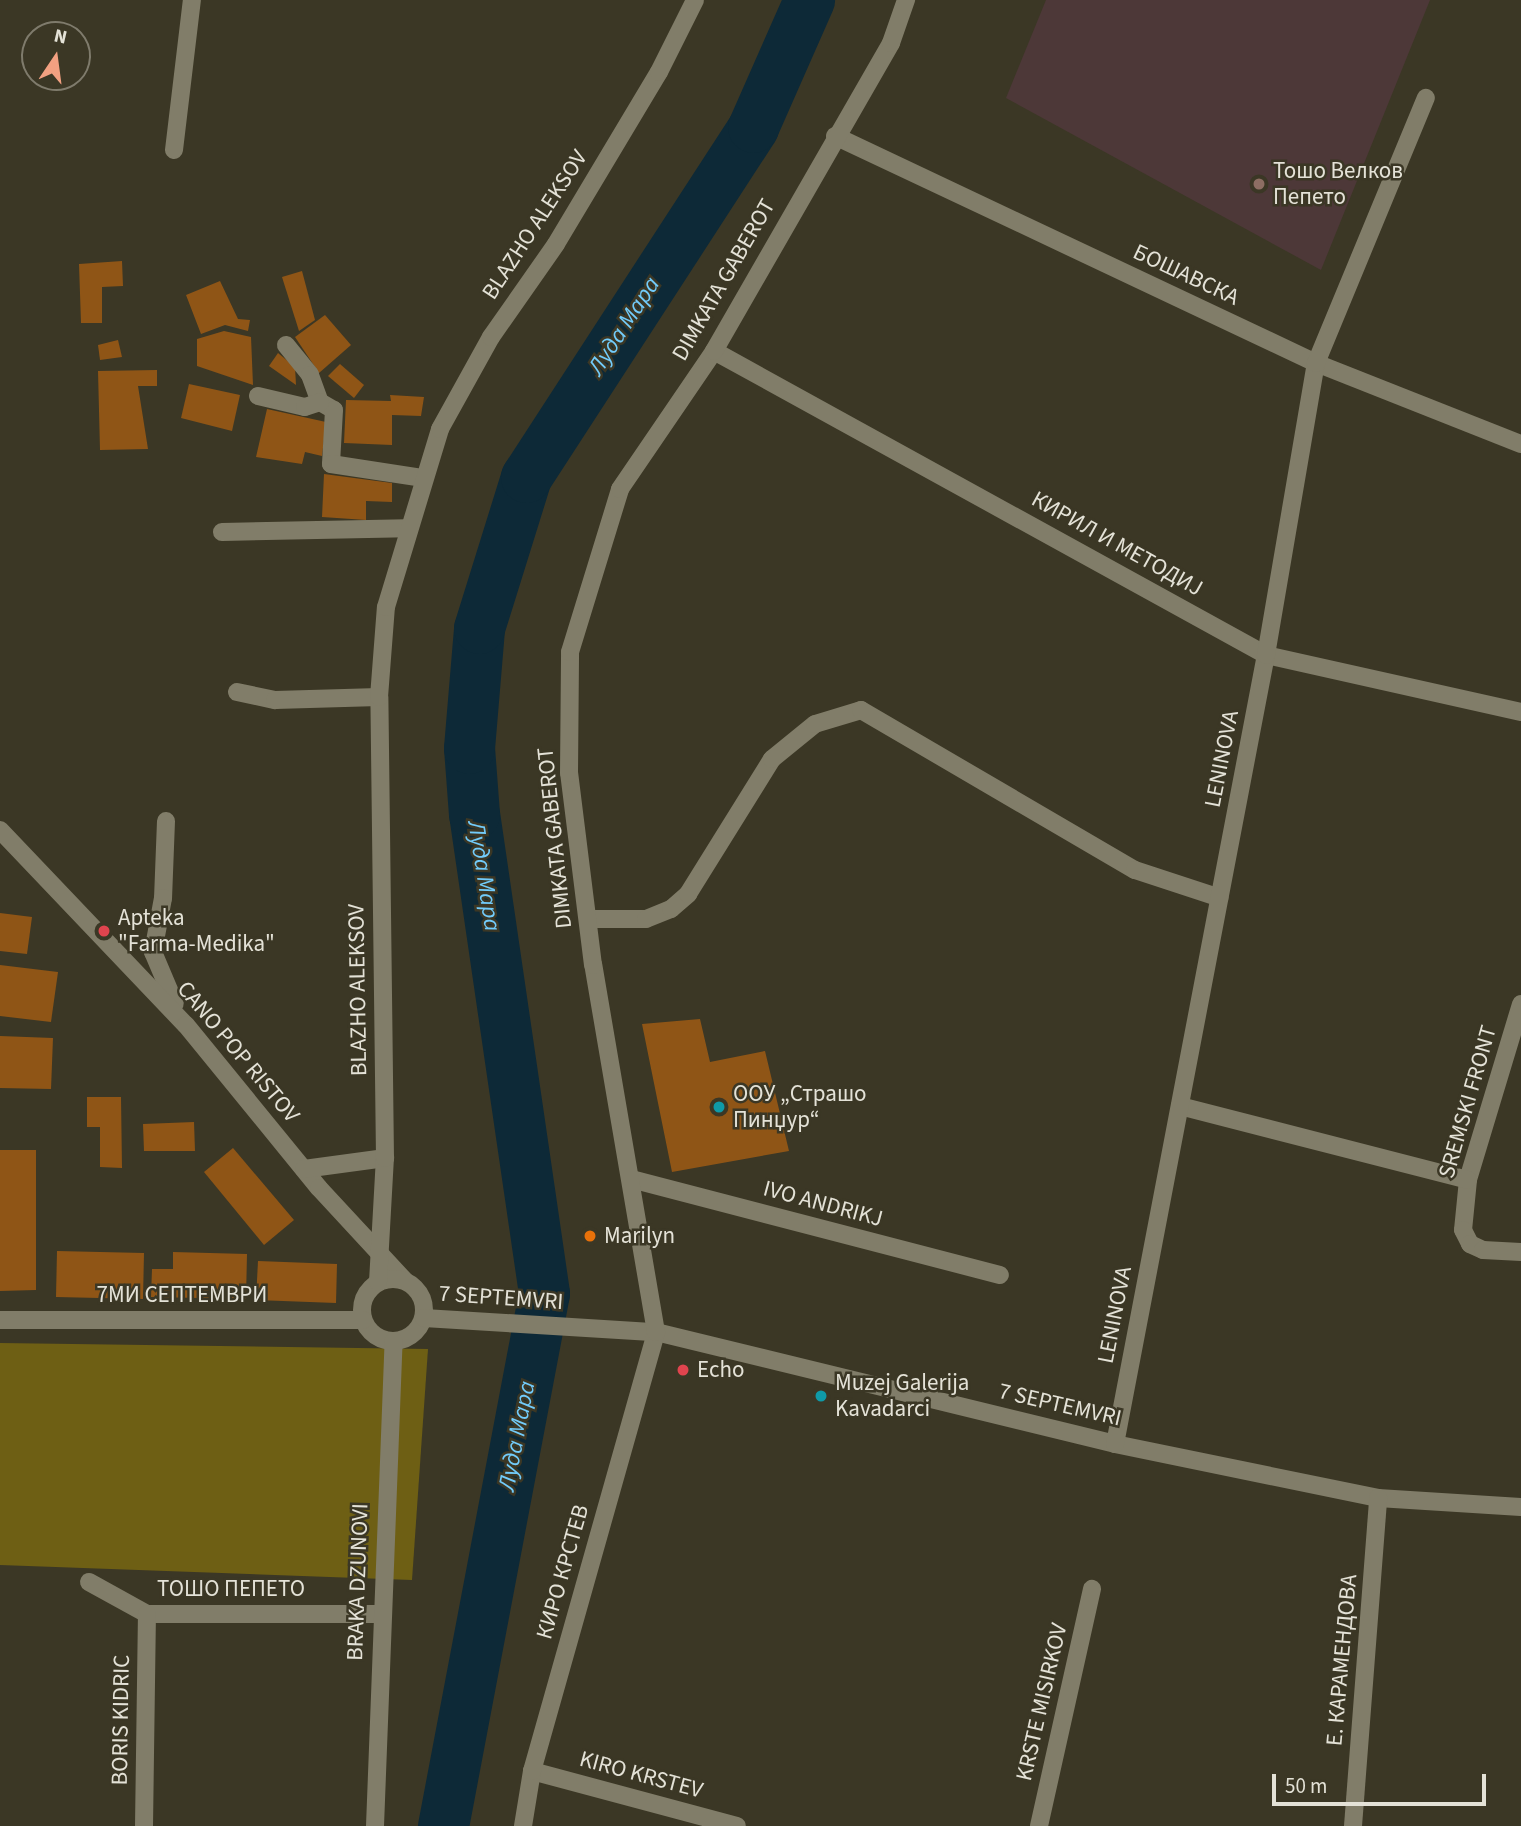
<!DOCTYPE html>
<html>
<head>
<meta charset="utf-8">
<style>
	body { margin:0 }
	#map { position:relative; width:1521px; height:1826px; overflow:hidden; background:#3b3725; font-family:"Source Sans 3",sans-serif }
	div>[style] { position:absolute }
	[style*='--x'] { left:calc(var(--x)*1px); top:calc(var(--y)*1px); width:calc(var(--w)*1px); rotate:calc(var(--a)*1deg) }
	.education>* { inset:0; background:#4d3838 }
	.green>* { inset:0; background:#6e5f14 }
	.river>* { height:51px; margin:-25.5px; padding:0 25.5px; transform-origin:25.5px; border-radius:25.5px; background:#0d2937 }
	.building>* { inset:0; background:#8f5516 }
	.minor>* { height:18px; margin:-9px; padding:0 9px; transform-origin:9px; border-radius:9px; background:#817d69 }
	.minor>.ring { margin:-9px; padding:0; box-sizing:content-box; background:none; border:18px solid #817d69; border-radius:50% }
	.dots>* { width:19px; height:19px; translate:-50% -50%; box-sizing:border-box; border:4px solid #3b3725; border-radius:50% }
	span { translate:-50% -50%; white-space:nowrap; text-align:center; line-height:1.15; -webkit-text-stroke:5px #3b3725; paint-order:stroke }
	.poi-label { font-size:23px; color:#e4e2d7 }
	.left { translate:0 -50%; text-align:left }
	.street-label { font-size:23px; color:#e4e2d7 }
	.water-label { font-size:24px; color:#72ccfb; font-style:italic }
	.north { position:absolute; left:21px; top:21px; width:70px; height:70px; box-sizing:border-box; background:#3b3725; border:2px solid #7f7b6c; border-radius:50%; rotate:13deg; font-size:19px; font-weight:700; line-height:28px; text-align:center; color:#e4e2d7 }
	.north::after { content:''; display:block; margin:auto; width:24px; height:32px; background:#f2a081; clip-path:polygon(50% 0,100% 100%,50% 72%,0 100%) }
	.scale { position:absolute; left:1272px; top:1774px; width:214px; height:32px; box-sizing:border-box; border:4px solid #e4e2d7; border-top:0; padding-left:9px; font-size:21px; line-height:24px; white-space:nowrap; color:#e4e2d7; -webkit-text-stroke:5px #3b3725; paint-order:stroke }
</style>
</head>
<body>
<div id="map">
	<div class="education">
		<i style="clip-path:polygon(1046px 0,1430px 0,1321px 270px,1006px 98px)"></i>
	</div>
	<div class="green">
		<i style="clip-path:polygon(0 1343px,428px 1349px,412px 1580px,0 1565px)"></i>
	</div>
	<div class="river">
		<i style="--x:443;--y:1826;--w:542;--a:-79.27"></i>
		<i style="--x:544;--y:1293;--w:484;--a:-98.3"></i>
		<i style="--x:474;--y:814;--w:66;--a:-94.3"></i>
		<i style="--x:469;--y:748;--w:120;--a:-85.2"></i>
		<i style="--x:479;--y:628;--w:158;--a:-72.7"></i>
		<i style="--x:526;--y:477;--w:417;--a:-57"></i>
		<i style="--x:753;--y:127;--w:139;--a:-66.2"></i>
	</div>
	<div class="building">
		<i style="clip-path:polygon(122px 261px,123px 286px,102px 287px,102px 323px,81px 323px,79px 264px)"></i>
		<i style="clip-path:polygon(302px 271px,315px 320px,299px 331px,282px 277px)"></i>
		<i style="clip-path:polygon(220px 281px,238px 319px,250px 320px,248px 331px,225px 325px,201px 334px,186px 295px)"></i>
		<i style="clip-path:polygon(325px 315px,351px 345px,319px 373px,295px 337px)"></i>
		<i style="clip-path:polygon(224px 331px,251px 337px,253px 385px,197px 366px,197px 339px)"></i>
		<i style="clip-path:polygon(118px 340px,122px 357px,100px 360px,98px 345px)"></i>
		<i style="clip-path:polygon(278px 353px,295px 367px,296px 385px,269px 366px)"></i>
		<i style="clip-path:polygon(340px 364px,364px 385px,354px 398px,328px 376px)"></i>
		<i style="clip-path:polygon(157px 370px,157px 386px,138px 386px,148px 449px,100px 450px,98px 371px)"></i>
		<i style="clip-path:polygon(189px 384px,240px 395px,232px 431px,181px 418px)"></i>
		<i style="clip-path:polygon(390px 395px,424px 397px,421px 416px,392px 415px,392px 445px,344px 443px,346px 400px,391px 401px)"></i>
		<i style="clip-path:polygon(267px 409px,326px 422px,322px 456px,305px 452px,302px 464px,256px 457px)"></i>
		<i style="clip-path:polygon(324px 474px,392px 483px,392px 502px,366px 501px,366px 520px,322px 517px)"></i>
		<i style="clip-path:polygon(0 913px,32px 917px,27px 954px,0 951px)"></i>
		<i style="clip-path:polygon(0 965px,58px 972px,51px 1022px,0 1016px)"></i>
		<i style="clip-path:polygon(700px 1019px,710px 1062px,765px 1051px,789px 1151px,672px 1172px,642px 1024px)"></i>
		<i style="clip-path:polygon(0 1036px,53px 1038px,51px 1089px,0 1088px)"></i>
		<i style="clip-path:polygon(87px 1097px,121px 1097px,122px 1168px,100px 1167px,100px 1127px,87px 1127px)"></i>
		<i style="clip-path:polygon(194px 1122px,195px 1151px,144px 1151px,143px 1124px)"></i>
		<i style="clip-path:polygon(233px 1148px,294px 1220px,264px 1245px,204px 1172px)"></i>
		<i style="clip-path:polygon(0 1150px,36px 1150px,36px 1290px,0 1291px)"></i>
		<i style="clip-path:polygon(57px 1251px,144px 1253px,143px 1299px,56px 1297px)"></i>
		<i style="clip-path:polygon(173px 1252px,247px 1254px,246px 1299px,151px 1297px,152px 1269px,173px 1269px)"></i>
		<i style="clip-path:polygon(258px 1261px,337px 1264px,336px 1303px,256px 1300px)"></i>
	</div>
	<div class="minor">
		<i style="--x:835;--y:136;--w:532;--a:25.26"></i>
		<i style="--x:1316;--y:363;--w:220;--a:21.6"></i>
		<i style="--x:174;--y:150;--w:151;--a:-83.2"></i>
		<i style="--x:286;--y:345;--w:38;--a:51"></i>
		<i style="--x:310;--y:375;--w:29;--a:70"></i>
		<i style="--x:320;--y:402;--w:16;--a:30"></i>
		<i style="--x:334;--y:410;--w:54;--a:93.2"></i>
		<i style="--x:331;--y:464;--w:92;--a:8.7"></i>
		<i style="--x:714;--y:351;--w:630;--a:28.84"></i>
		<i style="--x:1266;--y:655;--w:261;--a:12.6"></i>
		<i style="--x:258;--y:396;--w:48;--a:13.2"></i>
		<i style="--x:305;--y:407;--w:16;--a:-18"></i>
		<i style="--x:222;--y:532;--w:184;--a:-1.2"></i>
		<i style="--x:237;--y:692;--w:39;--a:12"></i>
		<i style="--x:275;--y:700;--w:104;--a:-1.7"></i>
		<i style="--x:166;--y:821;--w:77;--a:92.2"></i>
		<i style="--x:163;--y:898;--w:55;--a:100.5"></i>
		<i style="--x:153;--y:952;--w:56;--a:67.1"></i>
		<i style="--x:0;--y:830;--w:269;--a:46.4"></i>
		<i style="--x:186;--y:1025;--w:210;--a:50.8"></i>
		<i style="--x:319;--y:1188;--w:127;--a:47.2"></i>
		<i style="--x:588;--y:919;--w:58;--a:0"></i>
		<i style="--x:646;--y:919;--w:27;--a:-22"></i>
		<i style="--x:671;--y:909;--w:23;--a:-41"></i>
		<i style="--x:688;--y:894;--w:159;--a:-58.1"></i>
		<i style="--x:772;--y:759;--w:55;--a:-39.1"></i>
		<i style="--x:815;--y:724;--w:48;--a:-16.9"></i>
		<i style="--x:861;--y:710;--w:317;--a:30.3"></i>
		<i style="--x:1135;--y:870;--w:89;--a:18.2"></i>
		<i style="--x:1521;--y:1004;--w:184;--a:106.8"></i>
		<i style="--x:1468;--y:1180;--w:50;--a:95.7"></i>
		<i style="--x:1463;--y:1230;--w:16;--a:63"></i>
		<i style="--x:1470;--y:1244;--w:14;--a:25"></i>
		<i style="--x:1483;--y:1250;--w:38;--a:3"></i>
		<i style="--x:1180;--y:1106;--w:297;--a:14.4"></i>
		<i style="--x:304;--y:1169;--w:82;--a:-7.7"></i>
		<i style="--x:635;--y:1180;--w:377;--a:14.6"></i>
		<i class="ring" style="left:362px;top:1279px;width:44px;height:44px"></i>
		<i style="--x:378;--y:1282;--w:124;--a:-86.8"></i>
		<i style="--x:385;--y:1158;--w:461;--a:-90.7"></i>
		<i style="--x:379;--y:697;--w:90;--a:-85.6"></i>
		<i style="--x:386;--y:607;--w:186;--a:-73.1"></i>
		<i style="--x:440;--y:429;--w:105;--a:-61"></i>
		<i style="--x:491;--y:337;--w:113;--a:-55"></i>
		<i style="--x:556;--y:244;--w:200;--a:-59.1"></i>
		<i style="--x:659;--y:72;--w:80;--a:-63.4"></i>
		<i style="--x:424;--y:1318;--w:232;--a:3.5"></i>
		<i style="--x:656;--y:1332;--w:472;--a:13.7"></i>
		<i style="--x:1115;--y:1444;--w:268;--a:11.6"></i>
		<i style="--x:1378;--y:1498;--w:143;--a:3.6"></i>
		<i style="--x:0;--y:1320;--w:363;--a:0"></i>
		<i style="--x:1115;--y:1444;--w:803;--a:-79.17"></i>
		<i style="--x:1266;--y:655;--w:296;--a:-80.3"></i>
		<i style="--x:1316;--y:363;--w:287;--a:-67.5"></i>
		<i style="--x:89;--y:1582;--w:66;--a:28.9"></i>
		<i style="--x:147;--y:1614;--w:233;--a:0"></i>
		<i style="--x:532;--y:1771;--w:212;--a:15"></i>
		<i style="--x:144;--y:1826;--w:212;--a:-89.2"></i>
		<i style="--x:375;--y:1826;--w:485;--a:-87.8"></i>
		<i style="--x:523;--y:1826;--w:56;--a:-80.7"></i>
		<i style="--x:532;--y:1771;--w:456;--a:-74.2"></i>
		<i style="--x:656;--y:1332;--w:372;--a:-99.7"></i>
		<i style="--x:593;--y:965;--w:193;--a:-97.1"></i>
		<i style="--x:569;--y:773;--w:121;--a:-89.5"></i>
		<i style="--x:570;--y:652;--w:170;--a:-72.9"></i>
		<i style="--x:620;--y:489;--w:167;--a:-55.7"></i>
		<i style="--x:714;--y:351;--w:355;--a:-60.1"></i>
		<i style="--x:891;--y:43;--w:46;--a:-70.8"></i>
		<i style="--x:1039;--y:1826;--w:243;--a:-77.4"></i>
		<i style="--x:1353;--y:1826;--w:329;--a:-85.6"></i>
	</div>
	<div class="dots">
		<i style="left:1259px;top:184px;background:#8d6e63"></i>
		<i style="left:104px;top:931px;background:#e0444e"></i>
		<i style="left:719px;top:1107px;background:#0f9aa8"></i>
		<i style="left:590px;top:1236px;background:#e8710a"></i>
		<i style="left:683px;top:1370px;background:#e0444e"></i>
		<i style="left:821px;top:1396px;background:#0f9aa8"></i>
	</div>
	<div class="poi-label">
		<span class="left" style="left:1273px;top:184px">Тошо Велков<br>Пепето</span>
		<span class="left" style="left:118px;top:931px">Apteka<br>"Farma-Medika"</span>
		<span class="left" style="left:733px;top:1107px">ООУ „Страшо<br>Пинџур“</span>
		<span class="left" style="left:604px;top:1236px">Marilyn</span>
		<span class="left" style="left:697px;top:1370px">Echo</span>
		<span class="left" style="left:835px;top:1396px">Muzej Galerija<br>Kavadarci</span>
	</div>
	<div class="street-label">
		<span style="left:535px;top:225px;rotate:-57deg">BLAZHO ALEKSOV</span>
		<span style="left:1186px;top:275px;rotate:25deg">БОШАВСКА</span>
		<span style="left:724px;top:280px;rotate:-60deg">DIMKATA GABEROT</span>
		<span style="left:1117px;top:544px;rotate:29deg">КИРИЛ И МЕТОДИЈ</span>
		<span style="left:1222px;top:759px;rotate:-79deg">LENINOVA</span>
		<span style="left:555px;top:838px;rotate:-96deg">DIMKATA GABEROT</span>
		<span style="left:358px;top:990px;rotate:-91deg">BLAZHO ALEKSOV</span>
		<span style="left:238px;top:1052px;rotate:50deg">CANO POP RISTOV</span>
		<span style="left:1468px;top:1102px;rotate:-74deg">SREMSKI FRONT</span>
		<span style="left:823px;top:1204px;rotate:15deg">IVO ANDRIKJ</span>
		<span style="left:182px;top:1295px">7МИ СЕПТЕМВРИ</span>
		<span style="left:501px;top:1298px;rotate:4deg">7 SEPTEMVRI</span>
		<span style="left:1115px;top:1315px;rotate:-79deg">LENINOVA</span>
		<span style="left:1060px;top:1405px;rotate:13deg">7 SEPTEMVRI</span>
		<span style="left:563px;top:1572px;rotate:-74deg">КИРО КРСТЕВ</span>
		<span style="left:358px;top:1582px;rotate:-88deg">BRAKA DZUNOVI</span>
		<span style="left:231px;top:1589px">ТОШО ПЕПЕТО</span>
		<span style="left:1342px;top:1660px;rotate:-85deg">Е. КАРАМЕНДОВА</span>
		<span style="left:1042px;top:1702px;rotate:-77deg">KRSTE MISIRKOV</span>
		<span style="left:121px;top:1720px;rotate:-89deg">BORIS KIDRIC</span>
		<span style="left:641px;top:1775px;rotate:15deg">KIRO KRSTEV</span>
	</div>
	<div class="water-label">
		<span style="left:624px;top:326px;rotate:-57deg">Луда Мара</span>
		<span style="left:484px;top:876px;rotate:81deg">Луда Мара</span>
		<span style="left:517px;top:1436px;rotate:-79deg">Луда Мара</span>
	</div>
	<div class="north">N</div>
	<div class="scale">50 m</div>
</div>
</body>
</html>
